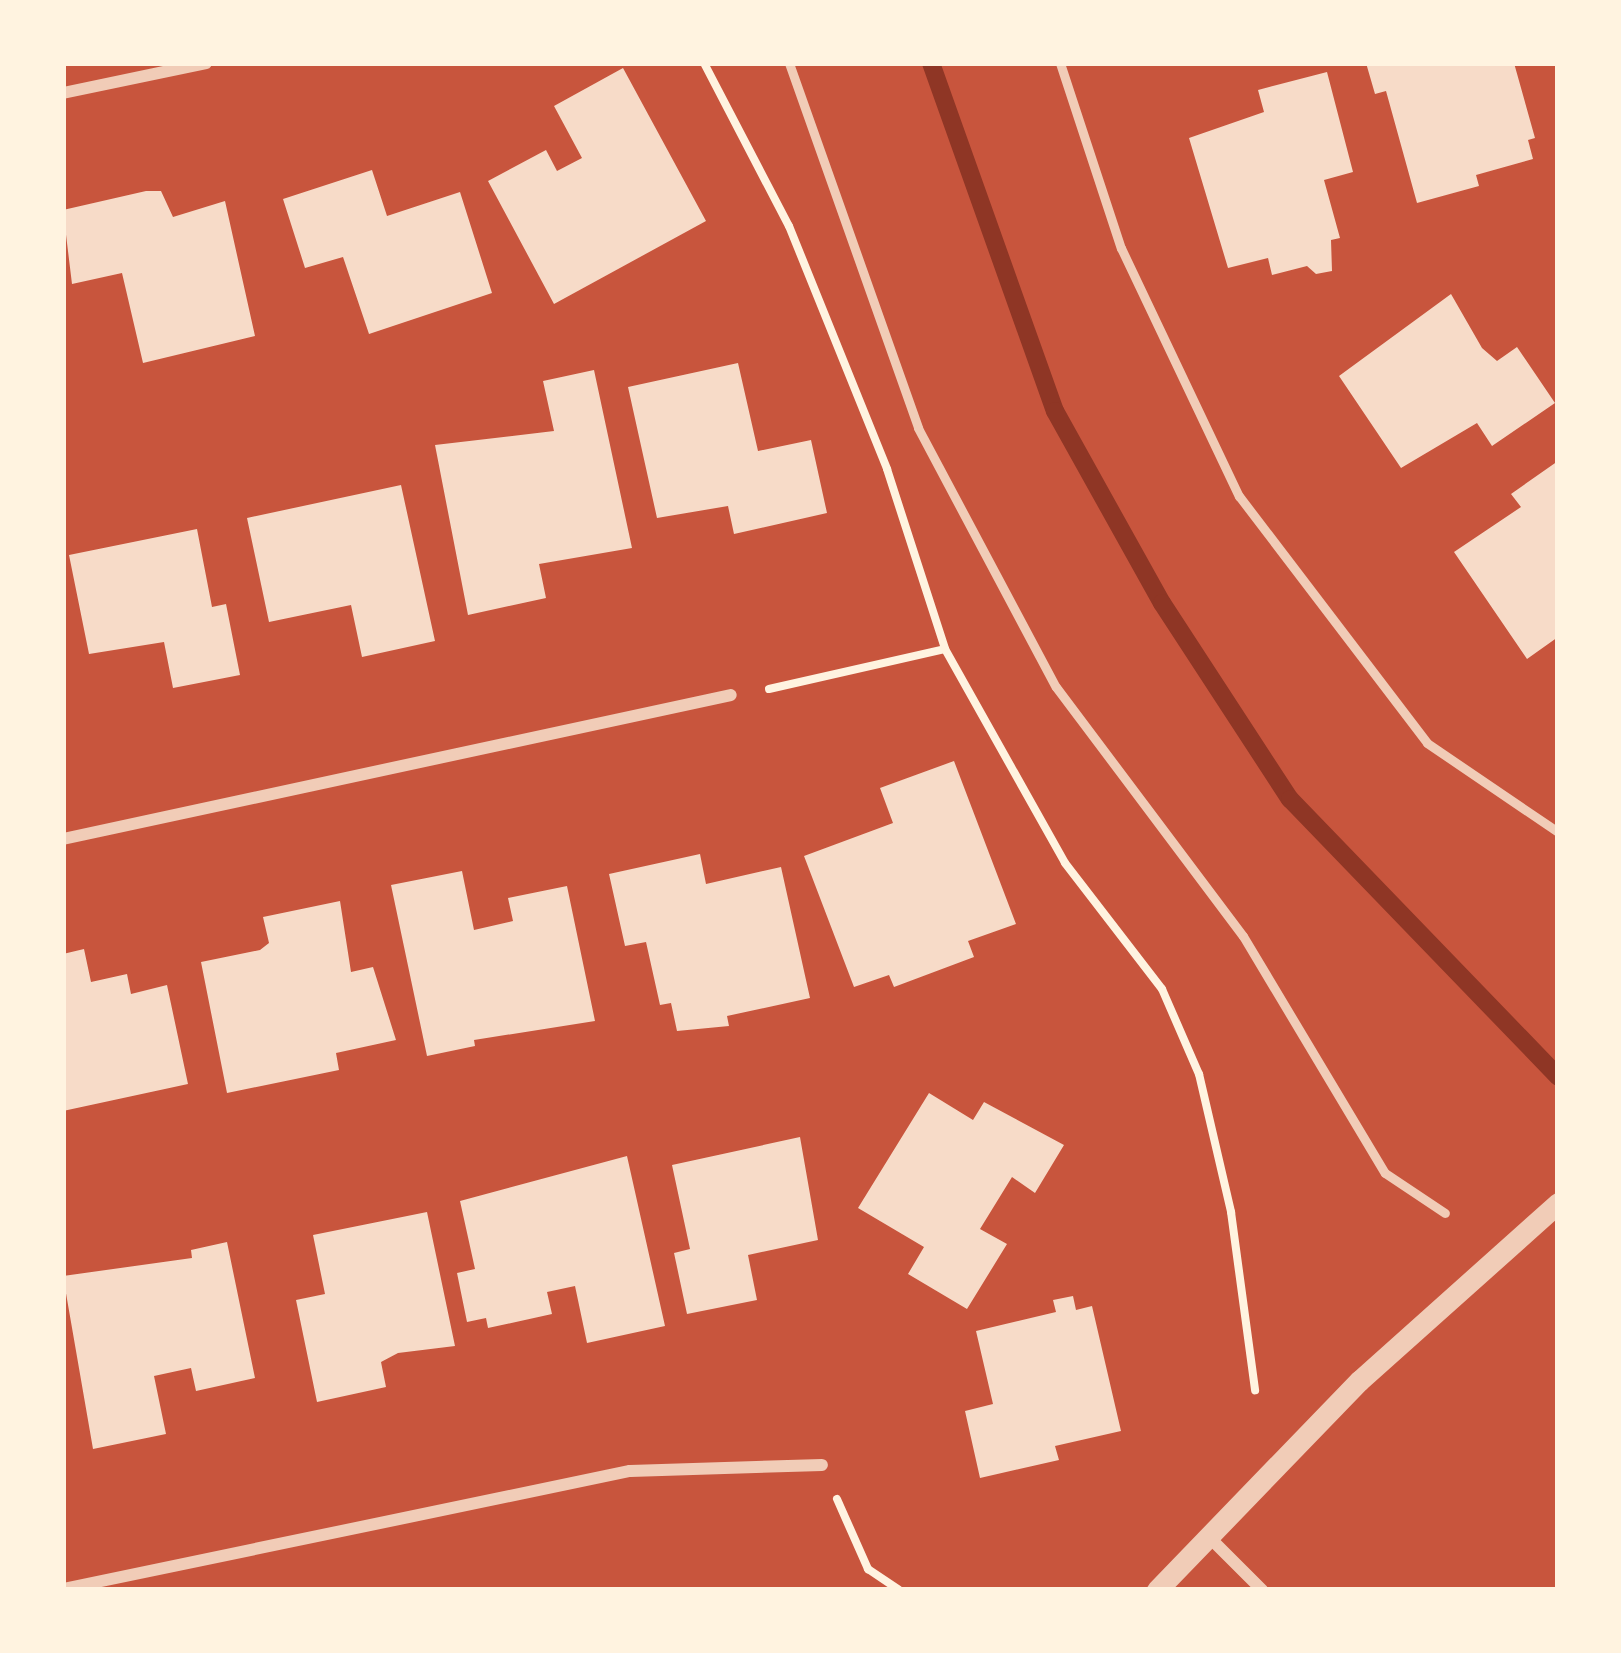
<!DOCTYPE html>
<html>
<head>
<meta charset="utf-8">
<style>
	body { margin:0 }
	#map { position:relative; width:1621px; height:1653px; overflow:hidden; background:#c8553d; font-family:"PT Sans Narrow",sans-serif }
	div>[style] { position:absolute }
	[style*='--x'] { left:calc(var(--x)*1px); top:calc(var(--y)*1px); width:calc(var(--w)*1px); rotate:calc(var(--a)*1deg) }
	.stream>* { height:18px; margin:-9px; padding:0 9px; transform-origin:9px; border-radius:9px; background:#8f3625 }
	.building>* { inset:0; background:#f7dbc8 }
	.path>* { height:8px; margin:-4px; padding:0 4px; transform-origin:4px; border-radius:4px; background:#fff3e0 }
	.service>* { height:9px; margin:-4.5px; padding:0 4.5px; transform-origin:4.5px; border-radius:4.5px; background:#f1ccb7 }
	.minor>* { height:12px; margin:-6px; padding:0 6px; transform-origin:6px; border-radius:6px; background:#f1ccb7 }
	.tertiary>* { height:21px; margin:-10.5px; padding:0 10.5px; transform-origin:10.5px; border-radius:10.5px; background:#f1ccb7 }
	span { translate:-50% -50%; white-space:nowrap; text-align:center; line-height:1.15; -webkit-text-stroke:9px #fff3e0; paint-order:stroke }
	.frame { position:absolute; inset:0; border:66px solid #fff3e0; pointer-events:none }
</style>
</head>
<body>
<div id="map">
	<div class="stream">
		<i style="--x:931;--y:63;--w:369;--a:70.4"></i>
		<i style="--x:1055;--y:411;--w:220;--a:60.9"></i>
		<i style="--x:1162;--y:603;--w:234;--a:56.9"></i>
		<i style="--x:1290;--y:799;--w:386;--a:46"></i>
	</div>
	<div class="building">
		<i style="clip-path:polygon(1366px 63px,1514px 63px,1535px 138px,1528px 140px,1533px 159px,1476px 175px,1479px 186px,1417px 203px,1386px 91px,1375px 94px)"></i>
		<i style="clip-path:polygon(623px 68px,706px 221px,554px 304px,488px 181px,546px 150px,557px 171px,582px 158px,554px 106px)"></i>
		<i style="clip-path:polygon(1327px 72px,1353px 172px,1324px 180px,1340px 238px,1331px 240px,1332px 271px,1316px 274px,1307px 266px,1272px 275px,1268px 258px,1228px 268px,1189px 138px,1264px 112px,1258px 90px)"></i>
		<i style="clip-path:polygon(372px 170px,387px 216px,460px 192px,492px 293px,369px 334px,343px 257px,305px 268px,283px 199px)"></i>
		<i style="clip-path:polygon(146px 191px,161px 191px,173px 217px,225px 201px,255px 336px,143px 363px,122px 273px,72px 284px,63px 210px)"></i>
		<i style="clip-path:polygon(1451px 294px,1482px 348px,1497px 361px,1517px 347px,1555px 403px,1492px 446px,1477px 423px,1401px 468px,1339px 376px)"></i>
		<i style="clip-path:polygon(738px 363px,758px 451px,811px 440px,827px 513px,734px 534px,728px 506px,657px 518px,628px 387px)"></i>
		<i style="clip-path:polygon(594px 370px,632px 548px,539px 564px,546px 598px,468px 615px,435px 445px,554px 431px,543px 381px)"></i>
		<i style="clip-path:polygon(1558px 461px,1558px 637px,1527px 659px,1454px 552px,1521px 507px,1511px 494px)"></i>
		<i style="clip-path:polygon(401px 485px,435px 641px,362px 657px,351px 605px,269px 622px,247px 518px)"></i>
		<i style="clip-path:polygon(197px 529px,212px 607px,226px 604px,240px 675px,173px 688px,164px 642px,89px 654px,69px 555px)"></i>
		<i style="clip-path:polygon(954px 761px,1016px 924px,968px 941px,974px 957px,894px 987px,889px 975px,854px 987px,804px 856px,893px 823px,880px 788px)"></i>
		<i style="clip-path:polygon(700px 854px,706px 884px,781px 867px,810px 998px,727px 1016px,729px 1026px,677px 1031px,671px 1003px,660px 1005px,646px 942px,625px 946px,609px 874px)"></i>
		<i style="clip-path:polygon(462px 871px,474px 930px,513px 921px,508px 898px,567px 886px,595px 1021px,474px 1040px,475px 1046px,427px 1056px,391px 885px)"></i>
		<i style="clip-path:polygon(340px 901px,351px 972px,373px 967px,396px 1040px,336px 1053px,339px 1070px,227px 1093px,201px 962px,260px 950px,269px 943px,263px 917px)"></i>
		<i style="clip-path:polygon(84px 949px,91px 982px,127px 974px,131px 994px,167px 985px,188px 1084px,63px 1111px,63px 954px)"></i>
		<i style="clip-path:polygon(929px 1093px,973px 1120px,984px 1102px,1064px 1145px,1035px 1193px,1012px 1177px,980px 1229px,1007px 1244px,967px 1309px,908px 1274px,924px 1247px,858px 1208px)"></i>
		<i style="clip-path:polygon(800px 1137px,818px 1240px,748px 1255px,757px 1300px,687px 1314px,674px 1253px,690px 1249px,672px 1165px)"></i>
		<i style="clip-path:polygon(627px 1156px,665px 1326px,587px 1343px,575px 1286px,547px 1292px,552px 1314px,488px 1328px,486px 1318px,467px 1322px,457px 1273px,475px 1269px,460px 1201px)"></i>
		<i style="clip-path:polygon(427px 1212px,455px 1346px,398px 1353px,381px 1362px,386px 1387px,317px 1402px,296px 1300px,325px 1294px,313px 1235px)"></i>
		<i style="clip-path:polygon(227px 1242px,255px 1378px,196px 1391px,191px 1368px,154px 1376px,166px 1434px,93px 1449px,63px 1276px,192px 1258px,191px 1250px)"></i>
		<i style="clip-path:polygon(1073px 1296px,1076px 1310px,1092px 1306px,1121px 1431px,1055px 1446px,1059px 1460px,980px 1478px,965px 1411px,993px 1404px,976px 1331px,1056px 1312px,1053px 1300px)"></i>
	</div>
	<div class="path">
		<i style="--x:704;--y:63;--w:184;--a:62.5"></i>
		<i style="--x:789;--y:226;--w:262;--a:68"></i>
		<i style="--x:887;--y:469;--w:189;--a:72.1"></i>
		<i style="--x:945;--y:649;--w:245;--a:60.7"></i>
		<i style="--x:1065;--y:863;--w:159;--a:52.4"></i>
		<i style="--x:1162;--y:989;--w:93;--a:66.5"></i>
		<i style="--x:1199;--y:1074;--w:142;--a:76.9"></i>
		<i style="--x:1231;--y:1212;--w:180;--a:82.3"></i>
		<i style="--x:769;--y:689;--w:180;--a:-12.8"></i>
		<i style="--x:837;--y:1499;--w:77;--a:66.1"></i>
		<i style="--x:868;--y:1569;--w:37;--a:34"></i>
	</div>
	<div class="service">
		<i style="--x:789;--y:63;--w:387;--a:70.5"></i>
		<i style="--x:918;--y:428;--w:293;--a:62"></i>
		<i style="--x:1056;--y:687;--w:311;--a:53.1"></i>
		<i style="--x:1243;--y:936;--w:276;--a:59.1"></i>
		<i style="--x:1385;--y:1173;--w:72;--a:33.7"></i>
		<i style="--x:1060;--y:63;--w:195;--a:71.8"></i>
		<i style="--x:1121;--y:248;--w:275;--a:64.6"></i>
		<i style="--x:1239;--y:496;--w:310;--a:52.7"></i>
		<i style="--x:1427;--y:743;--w:158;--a:34.2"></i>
	</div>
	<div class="minor">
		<i style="--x:63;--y:93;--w:146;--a:-11.8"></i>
		<i style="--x:63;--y:839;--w:683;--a:-12.17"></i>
		<i style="--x:1210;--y:1538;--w:74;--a:45"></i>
		<i style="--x:63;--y:1589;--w:579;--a:-11.76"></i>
		<i style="--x:630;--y:1471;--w:192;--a:-1.8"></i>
	</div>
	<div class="tertiary">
		<i style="--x:1157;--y:1590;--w:291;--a:-46"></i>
		<i style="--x:1359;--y:1381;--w:267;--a:-41.8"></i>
	</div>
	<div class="frame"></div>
</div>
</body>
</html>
